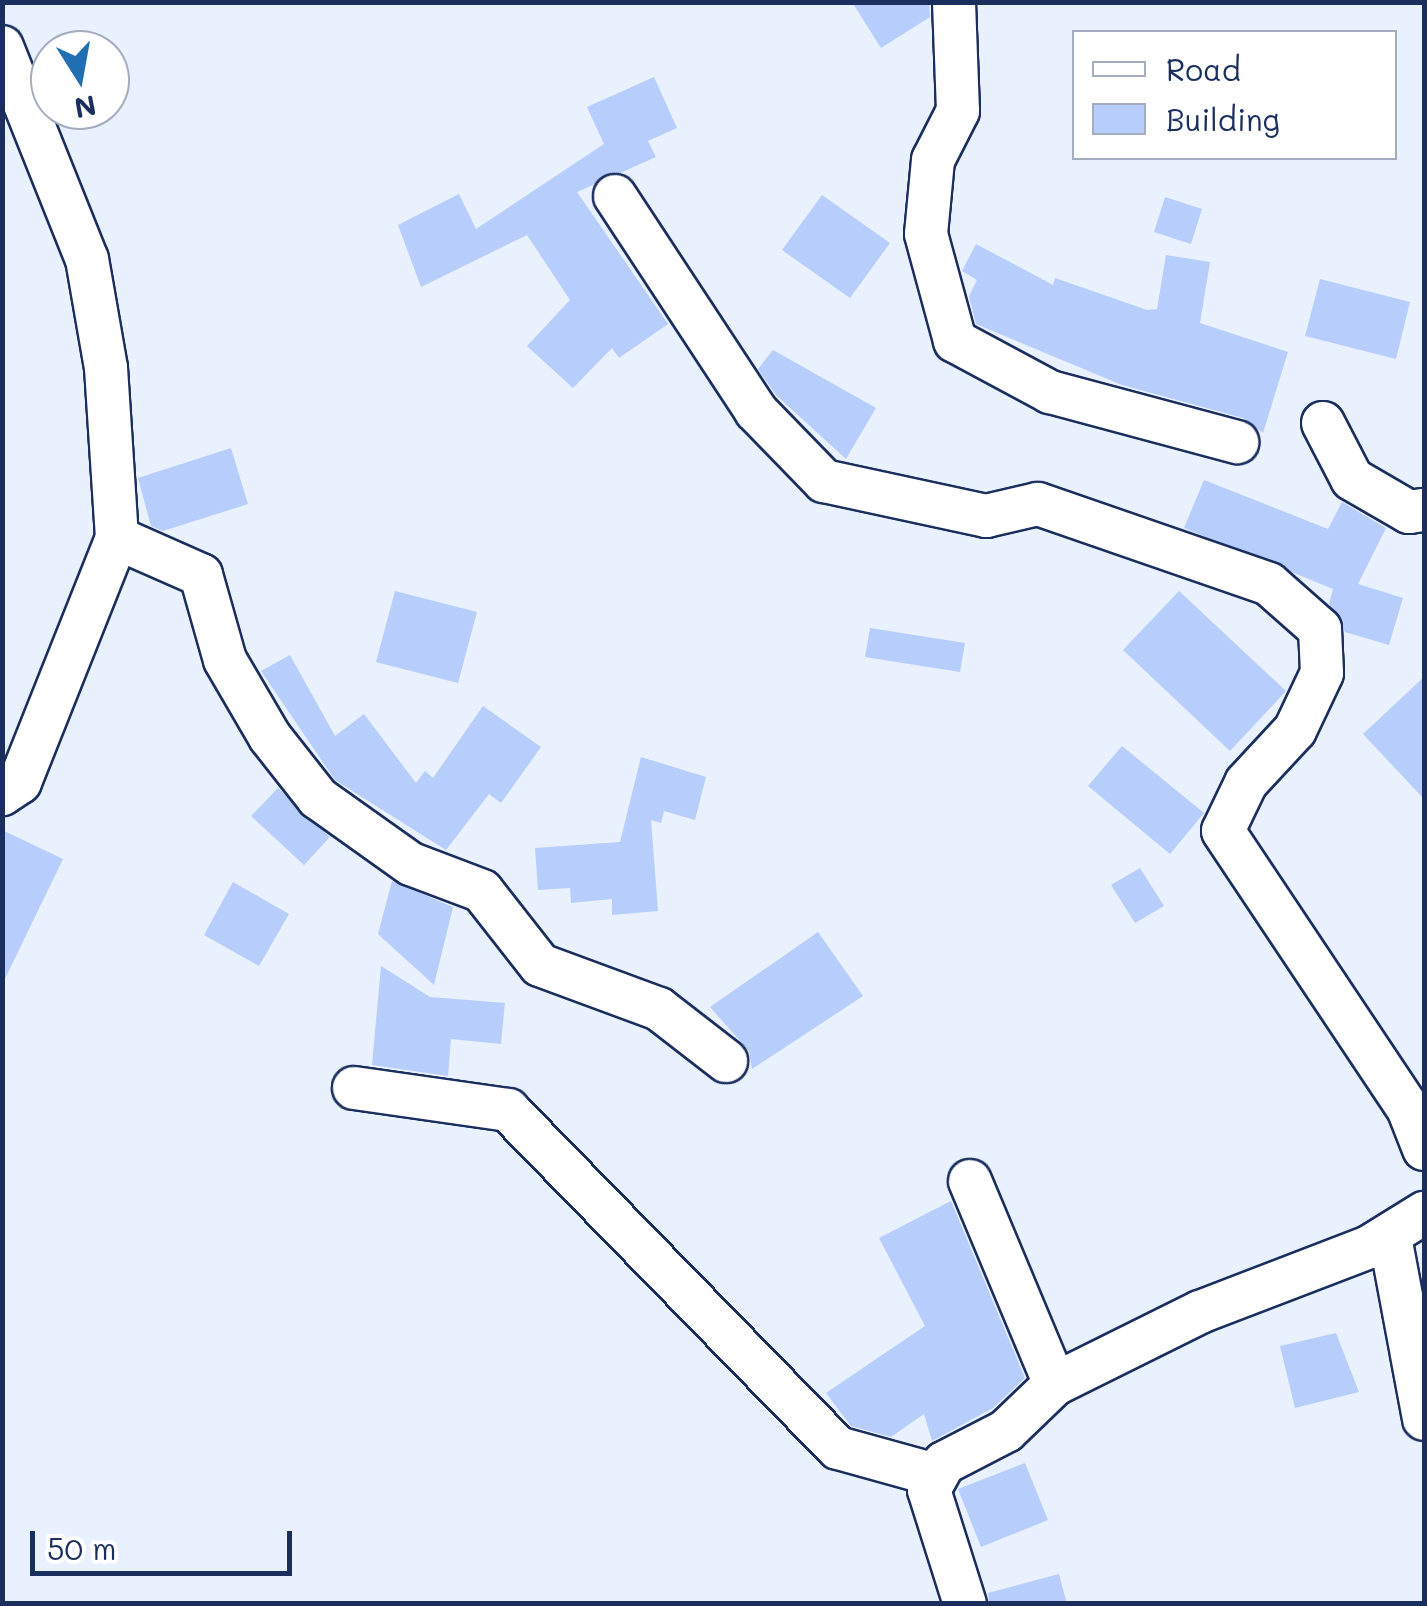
<!DOCTYPE html>
<html>
<head>
<meta charset="utf-8">
<style>
	body { margin:0 }
	#map { position:relative; width:1427px; height:1606px; overflow:hidden; background:#e9f0fe; font-family:Mali,sans-serif }
	div>[style] { position:absolute }
	[style*='--x'] { left:calc(var(--x)*1px); top:calc(var(--y)*1px); width:calc(var(--w)*1px); rotate:calc(var(--a)*1deg) }
	.building>* { inset:0; background:#b7cdfc }
	.roads { filter:drop-shadow(2px 0 #1b2f5e) drop-shadow(-2px 0 #1b2f5e) drop-shadow(0 2px #1b2f5e) drop-shadow(0 -2px #1b2f5e) }
	.minor>* { height:42px; margin:-21px; padding:0 21px; transform-origin:21px; border-radius:21px; background:#fff }
	span { translate:-50% -50%; white-space:nowrap; text-align:center; line-height:1.15; -webkit-text-stroke:10px #fff; paint-order:stroke }
	.frame { position:absolute; inset:0; border:5px solid #1b2f5e; pointer-events:none }
	.legend { position:absolute; left:1072px; top:30px; width:325px; height:130px; box-sizing:border-box; background:#fff; border:2px solid #a4acbf; margin:0; padding:12px 18px; list-style:none; font-size:30px; color:#1b2f5e }
	.legend li { display:flex; align-items:center; gap:20px; height:50px }
	.legend b { width:50px; border:2px solid #a4acbf }
	.north { position:absolute; left:30px; top:30px; width:100px; height:100px; box-sizing:border-box; background:#fff; border:2px solid #a4acbf; border-radius:50%; rotate:169deg; font-size:28px; font-weight:700; line-height:40px; text-align:center; color:#1b2f5e }
	.north::after { content:''; display:block; margin:auto; width:35px; height:45px; background:#1f6fb2; clip-path:polygon(50% 0,100% 100%,50% 72%,0 100%) }
	.scale { position:absolute; left:30px; top:1531px; width:262px; height:45px; box-sizing:border-box; border:5px solid #1b2f5e; border-top:0; padding-left:12px; font-size:30px; line-height:35px; white-space:nowrap; color:#1b2f5e; -webkit-text-stroke:8px #fff; paint-order:stroke }
</style>
</head>
<body>
<div id="map">
	<div class="building">
		<i style="clip-path:polygon(852px 2px,929px 2px,930px 17px,881px 48px)"></i>
		<i style="clip-path:polygon(654px 77px,677px 128px,648px 141px,656px 157px,577px 192px,668px 324px,619px 358px,612px 348px,573px 388px,527px 346px,570px 300px,527px 235px,421px 287px,398px 225px,459px 194px,476px 229px,604px 144px,587px 107px)"></i>
		<i style="clip-path:polygon(822px 195px,890px 243px,850px 298px,782px 250px)"></i>
		<i style="clip-path:polygon(1165px 197px,1202px 209px,1191px 244px,1154px 232px)"></i>
		<i style="clip-path:polygon(976px 244px,1053px 285px,1055px 278px,1147px 310px,1157px 309px,1166px 255px,1210px 262px,1200px 323px,1288px 352px,1263px 433px,1243px 418px,1122px 385px,976px 324px,969px 296px,977px 280px,962px 271px)"></i>
		<i style="clip-path:polygon(1320px 279px,1410px 302px,1396px 359px,1305px 336px)"></i>
		<i style="clip-path:polygon(773px 350px,876px 408px,846px 459px,776px 395px,758px 369px)"></i>
		<i style="clip-path:polygon(231px 448px,248px 504px,163px 531px,151px 526px,138px 478px)"></i>
		<i style="clip-path:polygon(1204px 480px,1328px 529px,1342px 502px,1386px 528px,1358px 584px,1403px 598px,1389px 645px,1345px 632px,1329px 604px,1333px 589px,1184px 528px)"></i>
		<i style="clip-path:polygon(395px 591px,477px 612px,458px 683px,376px 662px)"></i>
		<i style="clip-path:polygon(1179px 591px,1286px 691px,1230px 751px,1123px 650px)"></i>
		<i style="clip-path:polygon(870px 628px,965px 643px,960px 672px,865px 657px)"></i>
		<i style="clip-path:polygon(290px 655px,335px 736px,364px 714px,416px 783px,425px 771px,433px 778px,483px 706px,541px 747px,501px 803px,489px 794px,446px 850px,335px 780px,261px 671px)"></i>
		<i style="clip-path:polygon(1424px 677px,1424px 799px,1363px 734px)"></i>
		<i style="clip-path:polygon(1122px 746px,1204px 813px,1170px 854px,1088px 786px)"></i>
		<i style="clip-path:polygon(641px 757px,706px 777px,695px 820px,664px 811px,661px 823px,651px 820px,658px 911px,612px 915px,612px 899px,571px 903px,570px 888px,538px 890px,535px 848px,620px 842px)"></i>
		<i style="clip-path:polygon(278px 788px,330px 837px,304px 865px,251px 816px)"></i>
		<i style="clip-path:polygon(2px 830px,63px 859px,2px 985px)"></i>
		<i style="clip-path:polygon(1140px 868px,1164px 906px,1135px 923px,1111px 885px)"></i>
		<i style="clip-path:polygon(392px 881px,453px 907px,434px 985px,378px 934px)"></i>
		<i style="clip-path:polygon(233px 882px,289px 914px,259px 966px,204px 935px)"></i>
		<i style="clip-path:polygon(818px 932px,863px 996px,752px 1069px,749px 1051px,710px 1007px)"></i>
		<i style="clip-path:polygon(381px 966px,430px 997px,505px 1003px,501px 1044px,451px 1039px,448px 1076px,372px 1065px)"></i>
		<i style="clip-path:polygon(951px 1201px,1025px 1378px,993px 1408px,932px 1441px,924px 1414px,891px 1437px,851px 1426px,826px 1393px,925px 1326px,879px 1238px)"></i>
		<i style="clip-path:polygon(1336px 1333px,1359px 1392px,1295px 1408px,1280px 1346px)"></i>
		<i style="clip-path:polygon(1025px 1463px,1048px 1520px,981px 1547px,958px 1489px)"></i>
		<i style="clip-path:polygon(1059px 1574px,1067px 1604px,989px 1604px,988px 1593px)"></i>
	</div>
	<div class="roads">
		<div class="minor">
			<i style="--x:954;--y:2;--w:109;--a:87.9"></i>
			<i style="--x:958;--y:111;--w:55;--a:117"></i>
			<i style="--x:933;--y:160;--w:74;--a:95.4"></i>
			<i style="--x:926;--y:234;--w:111;--a:74.8"></i>
			<i style="--x:955;--y:341;--w:108;--a:28.2"></i>
			<i style="--x:1050;--y:392;--w:194;--a:15"></i>
			<i style="--x:2;--y:47;--w:228;--a:68.2"></i>
			<i style="--x:87;--y:259;--w:111;--a:80.1"></i>
			<i style="--x:106;--y:368;--w:170;--a:86.3"></i>
			<i style="--x:117;--y:538;--w:263;--a:111.7"></i>
			<i style="--x:20;--y:782;--w:22;--a:146"></i>
			<i style="--x:615;--y:196;--w:257;--a:56.7"></i>
			<i style="--x:756;--y:411;--w:98;--a:45.8"></i>
			<i style="--x:824;--y:481;--w:166;--a:12.2"></i>
			<i style="--x:986;--y:516;--w:53;--a:-13"></i>
			<i style="--x:1038;--y:504;--w:244;--a:19.1"></i>
			<i style="--x:1269;--y:584;--w:68;--a:41.4"></i>
			<i style="--x:1320;--y:629;--w:44;--a:87.4"></i>
			<i style="--x:1322;--y:673;--w:63;--a:115.3"></i>
			<i style="--x:1295;--y:730;--w:72;--a:132.8"></i>
			<i style="--x:1246;--y:783;--w:53;--a:115.6"></i>
			<i style="--x:1223;--y:831;--w:333;--a:56.3"></i>
			<i style="--x:1408;--y:1108;--w:44;--a:68.7"></i>
			<i style="--x:1323;--y:423;--w:63;--a:62.6"></i>
			<i style="--x:1352;--y:479;--w:66;--a:30.1"></i>
			<i style="--x:1409;--y:512;--w:15;--a:-8"></i>
			<i style="--x:117;--y:538;--w:92;--a:23.8"></i>
			<i style="--x:201;--y:575;--w:88;--a:74.2"></i>
			<i style="--x:225;--y:660;--w:89;--a:59.7"></i>
			<i style="--x:270;--y:737;--w:78;--a:51.8"></i>
			<i style="--x:318;--y:798;--w:114;--a:35.4"></i>
			<i style="--x:411;--y:864;--w:76;--a:20.8"></i>
			<i style="--x:482;--y:891;--w:94;--a:51.9"></i>
			<i style="--x:540;--y:965;--w:127;--a:20.3"></i>
			<i style="--x:659;--y:1009;--w:85;--a:37.8"></i>
			<i style="--x:354;--y:1088;--w:156;--a:8.1"></i>
			<i style="--x:508;--y:1110;--w:472;--a:45.7"></i>
			<i style="--x:838;--y:1448;--w:98;--a:15.5"></i>
			<i style="--x:970;--y:1181;--w:220;--a:67.3"></i>
			<i style="--x:1390;--y:1237;--w:185;--a:79.4"></i>
			<i style="--x:965;--y:1604;--w:120;--a:-107.5"></i>
			<i style="--x:929;--y:1490;--w:31;--a:-61"></i>
			<i style="--x:944;--y:1463;--w:70;--a:-27.3"></i>
			<i style="--x:1006;--y:1431;--w:68;--a:-43.8"></i>
			<i style="--x:1055;--y:1384;--w:162;--a:-26.4"></i>
			<i style="--x:1200;--y:1312;--w:181;--a:-21"></i>
			<i style="--x:1369;--y:1247;--w:65;--a:-31.7"></i>
		</div>
	</div>
	<div class="frame"></div>
	<ul class="legend">
	<li><b style="height:12px;background:#fff"></b>Road</li>
	<li><b style="height:28px;background:#b7cdfc"></b>Building</li>
	</ul>
	<div class="north">N</div>
	<div class="scale">50 m</div>
</div>
</body>
</html>
